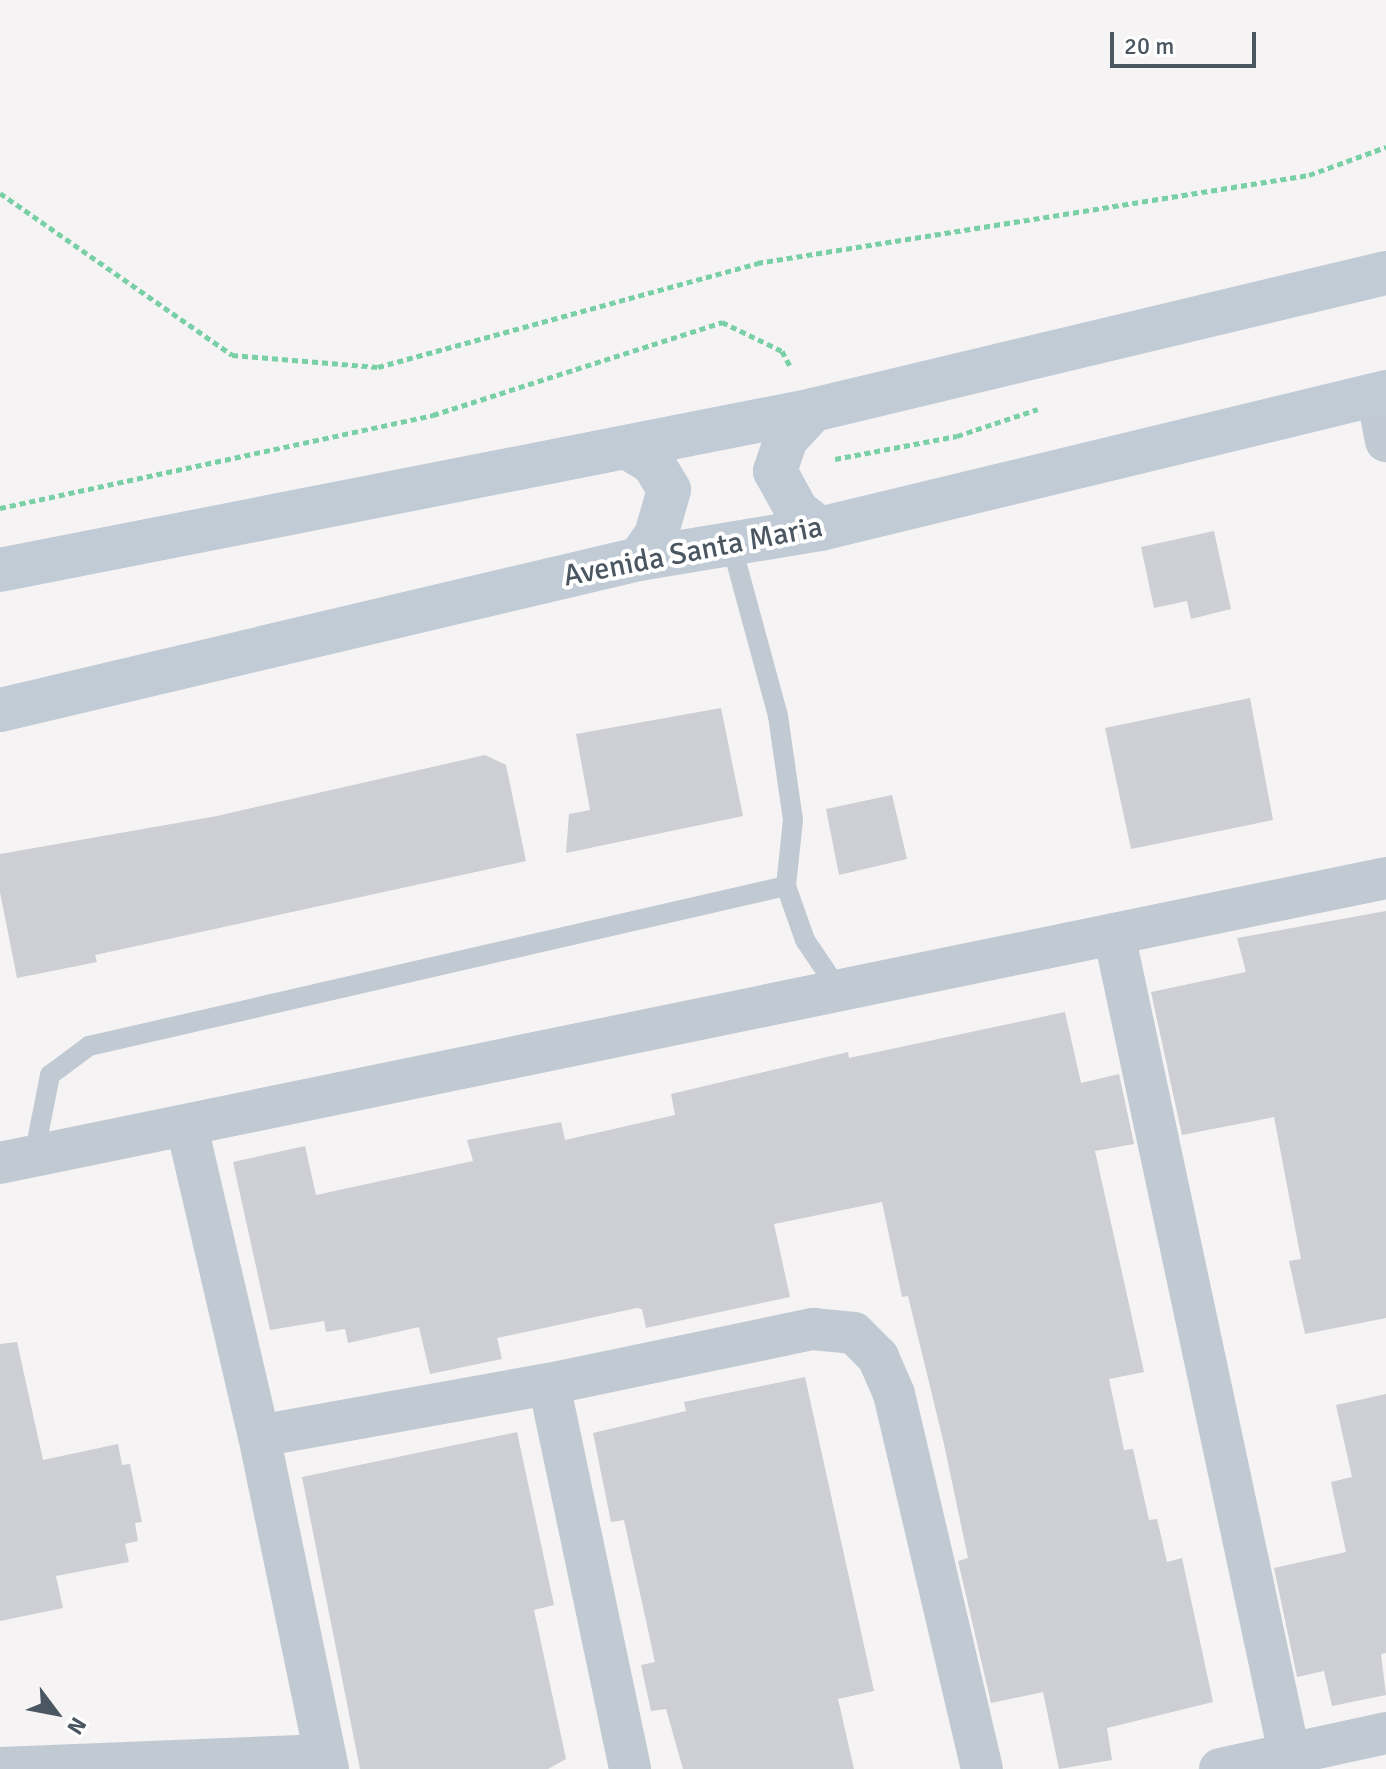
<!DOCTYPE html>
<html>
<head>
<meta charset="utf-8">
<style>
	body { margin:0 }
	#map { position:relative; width:1386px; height:1769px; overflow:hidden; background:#f5f3f3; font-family:Signika,sans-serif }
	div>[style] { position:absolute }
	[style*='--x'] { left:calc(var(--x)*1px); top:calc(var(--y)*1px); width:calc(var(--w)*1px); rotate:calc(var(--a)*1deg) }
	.building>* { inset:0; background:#cdcfd5 }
	.path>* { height:5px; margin-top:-2.5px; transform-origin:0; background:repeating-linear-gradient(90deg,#7ad0a6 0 6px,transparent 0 10px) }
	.service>* { height:20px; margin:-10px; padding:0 10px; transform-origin:10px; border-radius:10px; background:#c1cad2 }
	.minor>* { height:42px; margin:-21px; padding:0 21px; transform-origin:21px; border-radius:21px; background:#c1cad2 }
	.secondary>* { height:44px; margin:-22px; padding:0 22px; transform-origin:22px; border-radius:22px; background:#c1cbd6 }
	span { translate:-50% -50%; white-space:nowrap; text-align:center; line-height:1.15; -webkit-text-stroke:8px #fff; paint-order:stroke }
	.street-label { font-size:30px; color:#4a5661 }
	.north { position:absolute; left:16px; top:1673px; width:80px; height:80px; -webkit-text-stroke:6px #fff; paint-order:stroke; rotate:122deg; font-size:22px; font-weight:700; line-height:32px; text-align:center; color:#4a5661 }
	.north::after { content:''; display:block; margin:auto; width:28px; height:36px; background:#4a5661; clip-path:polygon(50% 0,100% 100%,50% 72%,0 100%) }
	.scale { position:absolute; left:1110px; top:32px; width:146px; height:36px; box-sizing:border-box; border:4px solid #4a5661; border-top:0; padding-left:10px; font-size:24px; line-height:28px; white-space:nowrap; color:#4a5661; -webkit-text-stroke:6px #fff; paint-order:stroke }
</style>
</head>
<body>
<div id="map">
	<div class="building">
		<i style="clip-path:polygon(1214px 531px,1231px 609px,1191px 619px,1187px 601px,1154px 608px,1141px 547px)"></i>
		<i style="clip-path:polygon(1250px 698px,1273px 820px,1131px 849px,1105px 728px)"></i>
		<i style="clip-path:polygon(721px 708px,743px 816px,566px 853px,569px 814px,590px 810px,576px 734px)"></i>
		<i style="clip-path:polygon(485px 755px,506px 765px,526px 861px,95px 955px,97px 962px,17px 978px,0 892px,0 854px,217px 816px)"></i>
		<i style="clip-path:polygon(892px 795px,907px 859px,839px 875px,826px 809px)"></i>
		<i style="clip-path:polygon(1386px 911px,1386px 1318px,1305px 1334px,1289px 1261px,1301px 1259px,1274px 1117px,1182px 1135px,1151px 992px,1246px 972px,1237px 938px)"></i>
		<i style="clip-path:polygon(1065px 1012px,1081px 1083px,1119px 1074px,1134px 1144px,1095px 1151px,1144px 1372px,1109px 1379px,1124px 1450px,1133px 1449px,1149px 1520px,1157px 1519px,1167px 1562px,1182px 1558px,1213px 1702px,1107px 1728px,1112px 1760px,1059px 1769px,1043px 1692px,991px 1703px,958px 1561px,968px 1558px,944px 1444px,908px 1296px,902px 1297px,882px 1202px,774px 1224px,790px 1297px,646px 1328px,642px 1309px,637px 1308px,497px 1338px,502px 1359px,430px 1374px,419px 1327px,348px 1343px,345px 1329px,326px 1332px,324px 1321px,270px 1330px,233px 1162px,305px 1146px,316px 1195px,473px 1161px,467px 1140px,561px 1122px,565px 1140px,675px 1115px,671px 1094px,848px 1052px,849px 1058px)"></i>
		<i style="clip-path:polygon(17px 1342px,43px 1460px,118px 1444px,122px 1465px,130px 1464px,142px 1522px,135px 1523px,138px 1541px,125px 1544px,129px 1562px,56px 1576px,63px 1608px,0 1621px,0 1344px)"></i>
		<i style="clip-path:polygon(805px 1377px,874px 1691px,838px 1699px,854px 1769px,683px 1769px,666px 1709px,651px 1711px,641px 1665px,655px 1662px,624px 1520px,611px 1522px,593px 1433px,686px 1411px,684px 1402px)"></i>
		<i style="clip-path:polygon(1386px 1394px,1386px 1653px,1381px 1654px,1386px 1695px,1332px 1706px,1324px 1671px,1297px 1677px,1274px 1568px,1346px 1552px,1331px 1482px,1352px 1477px,1336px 1405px)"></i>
		<i style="clip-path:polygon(517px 1432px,554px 1605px,534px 1610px,566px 1759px,548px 1769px,360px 1769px,302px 1477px)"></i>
	</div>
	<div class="path">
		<i style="--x:0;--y:193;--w:283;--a:34.9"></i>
		<i style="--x:232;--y:355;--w:146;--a:4.7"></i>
		<i style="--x:378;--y:367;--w:393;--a:-15.3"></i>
		<i style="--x:757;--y:263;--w:559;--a:-9.06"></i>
		<i style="--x:1309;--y:175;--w:82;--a:-20"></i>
		<i style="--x:835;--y:459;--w:124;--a:-10.7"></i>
		<i style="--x:957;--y:436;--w:85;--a:-18.4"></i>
		<i style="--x:0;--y:508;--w:443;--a:-12.1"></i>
		<i style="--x:433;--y:415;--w:304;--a:-17.8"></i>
		<i style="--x:722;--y:322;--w:67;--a:25.8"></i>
		<i style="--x:782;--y:351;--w:17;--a:62"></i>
	</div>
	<div class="service">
		<i style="--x:731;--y:543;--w:179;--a:74.8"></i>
		<i style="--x:778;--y:716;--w:105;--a:81.8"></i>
		<i style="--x:793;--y:820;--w:66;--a:96.1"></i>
		<i style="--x:34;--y:1156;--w:83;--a:-78.8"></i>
		<i style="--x:50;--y:1075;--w:49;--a:-36.6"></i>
		<i style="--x:89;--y:1046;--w:715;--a:-12.93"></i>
		<i style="--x:786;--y:886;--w:57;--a:70.6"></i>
		<i style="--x:805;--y:940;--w:63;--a:56.1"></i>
	</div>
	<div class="minor">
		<i style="--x:1377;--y:394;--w:48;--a:79.2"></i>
		<i style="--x:1114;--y:934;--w:837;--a:77.94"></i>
		<i style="--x:187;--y:1127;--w:317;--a:76.9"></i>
		<i style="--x:0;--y:1163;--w:1415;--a:-11.62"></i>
		<i style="--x:549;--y:1384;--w:393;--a:78.1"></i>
		<i style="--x:0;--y:1768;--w:325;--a:-2.3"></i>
		<i style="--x:328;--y:1769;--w:340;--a:-101.7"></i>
		<i style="--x:259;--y:1436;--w:295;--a:-10.2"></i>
		<i style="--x:549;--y:1384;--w:270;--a:-11.8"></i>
		<i style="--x:813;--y:1329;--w:41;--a:5.6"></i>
		<i style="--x:854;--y:1333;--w:34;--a:45"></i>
		<i style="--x:878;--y:1357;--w:40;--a:66.6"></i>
		<i style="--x:894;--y:1394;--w:385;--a:76.8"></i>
		<i style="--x:1220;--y:1769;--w:170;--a:-12.2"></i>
	</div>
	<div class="secondary">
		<i style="--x:813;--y:410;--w:40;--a:133"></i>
		<i style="--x:786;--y:439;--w:34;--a:109"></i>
		<i style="--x:775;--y:471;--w:46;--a:61.2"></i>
		<i style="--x:797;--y:511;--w:29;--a:38"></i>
		<i style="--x:628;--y:448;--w:29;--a:31"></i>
		<i style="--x:653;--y:463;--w:31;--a:59"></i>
		<i style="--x:669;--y:490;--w:47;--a:106.1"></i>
		<i style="--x:656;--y:535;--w:29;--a:125"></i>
		<i style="--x:0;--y:570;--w:829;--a:-11.13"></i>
		<i style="--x:813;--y:410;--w:589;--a:-13.45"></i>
		<i style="--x:0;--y:710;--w:657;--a:-13.3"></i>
		<i style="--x:639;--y:559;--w:183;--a:-9.4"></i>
		<i style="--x:820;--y:529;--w:582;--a:-13.61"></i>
	</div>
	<div class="street-label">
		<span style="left:693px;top:552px;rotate:-11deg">Avenida Santa Maria</span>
	</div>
	<div class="north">N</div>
	<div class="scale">20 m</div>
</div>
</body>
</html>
